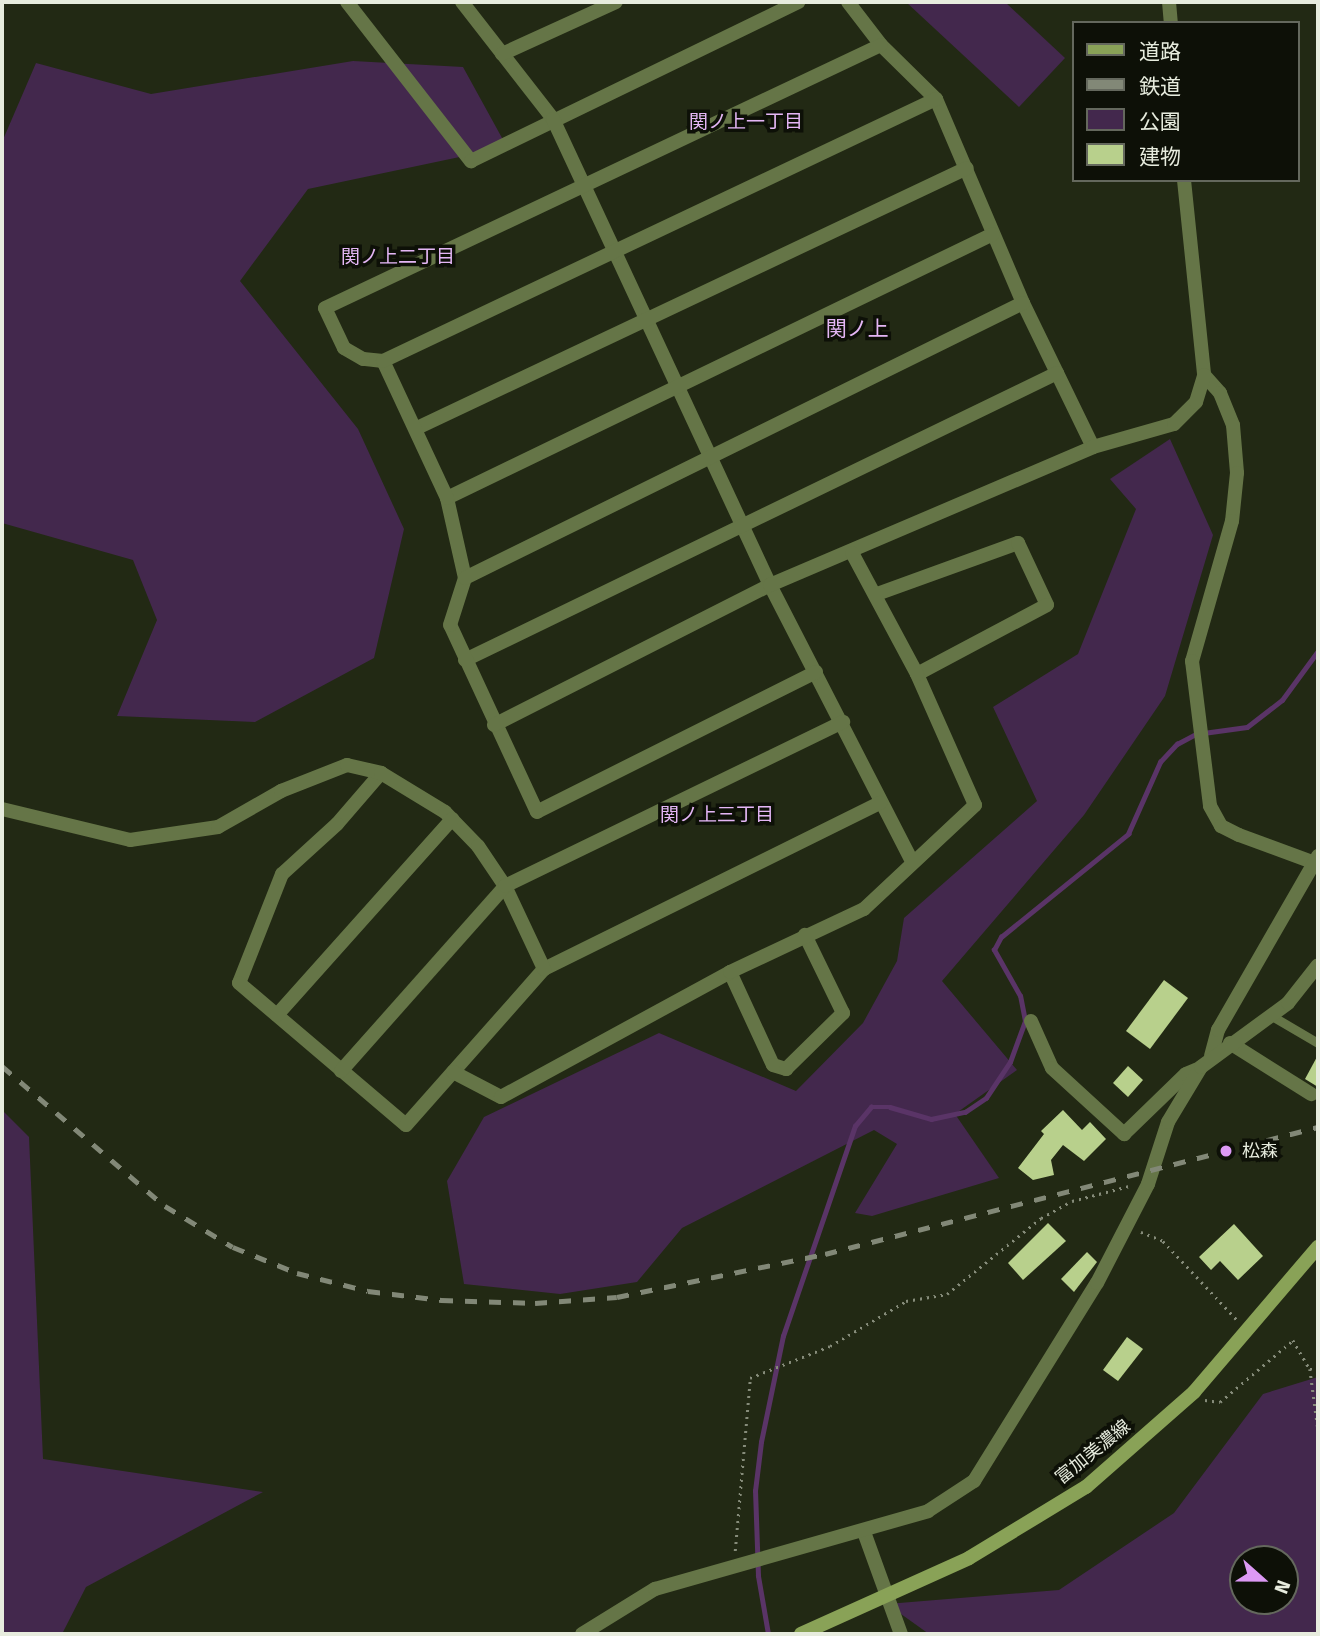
<!DOCTYPE html>
<html>
<head>
<meta charset="utf-8">
<style>
	body { margin:0 }
	#map { position:relative; width:1320px; height:1636px; overflow:hidden; background:#222914; font-family:"Fira Sans","Noto Sans JP",sans-serif }
	div>[style] { position:absolute }
	[style*='--x'] { left:calc(var(--x)*1px); top:calc(var(--y)*1px); width:calc(var(--w)*1px); rotate:calc(var(--a)*1deg) }
	.green>* { inset:0; background:#43284d }
	.stream>* { height:4.5px; margin:-2.25px; padding:0 2.25px; transform-origin:2.25px; border-radius:2.25px; background:#5a3467 }
	.building>* { inset:0; background:#b8d08c }
	.path>* { height:2.5px; margin-top:-1.25px; transform-origin:0; background:repeating-linear-gradient(90deg,#868c7a 0 2px,transparent 0 7px) }
	.service>* { height:9px; margin:-4.5px; padding:0 4.5px; transform-origin:4.5px; border-radius:4.5px; background:#657547 }
	.minor>* { height:14px; margin:-7px; padding:0 7px; transform-origin:7px; border-radius:7px; background:#657547 }
	.secondary>* { height:14px; margin:-7px; padding:0 7px; transform-origin:7px; border-radius:7px; background:#89a257 }
	.rail>* { height:4.5px; margin-top:-2.25px; transform-origin:0; background:repeating-linear-gradient(90deg,#828877 0 12px,transparent 0 24px) }
	.dots>* { width:19px; height:19px; translate:-50% -50%; box-sizing:border-box; border:4px solid #0d1007; border-radius:50% }
	span { translate:-50% -50%; white-space:nowrap; text-align:center; line-height:1.15; -webkit-text-stroke:7px #0d1007; paint-order:stroke }
	.poi-label { font-size:18px; color:#e7ecde }
	.left { translate:0 -50%; text-align:left }
	.street-label { font-size:18px; color:#e7ecde }
	.neighbourhood-label { font-size:19px; color:#e4b6f5 }
	.quarter-label { font-size:21px; color:#e4b6f5 }
	.frame { position:absolute; inset:0; border:4px solid #e7ecde; pointer-events:none }
	.legend { position:absolute; left:1072px; top:21px; width:228px; height:161px; box-sizing:border-box; background:#0d1007; border:2px solid #64685d; margin:0; padding:9px 12px; list-style:none; font-size:21px; color:#e7ecde }
	.legend li { display:flex; align-items:center; gap:14px; height:35px }
	.legend b { width:35px; border:2px solid #64685d }
	.north { position:absolute; left:1229px; top:1545px; width:70px; height:70px; box-sizing:border-box; background:#0d1007; border:2px solid #64685d; border-radius:50%; rotate:111deg; font-size:19px; font-weight:700; line-height:28px; text-align:center; color:#e7ecde }
	.north::after { content:''; display:block; margin:auto; width:24px; height:32px; background:#dc99f4; clip-path:polygon(50% 0,100% 100%,50% 72%,0 100%) }
</style>
</head>
<body>
<div id="map">
	<div class="green">
		<i style="clip-path:polygon(906px 2px,1005px 2px,1065px 58px,1019px 107px)"></i>
		<i style="clip-path:polygon(353px 61px,463px 67px,507px 147px,308px 189px,240px 281px,358px 429px,404px 529px,374px 658px,255px 722px,117px 716px,157px 620px,133px 560px,2px 523px,2px 142px,36px 63px,151px 94px)"></i>
		<i style="clip-path:polygon(1170px 439px,1213px 535px,1165px 696px,1084px 815px,942px 981px,1017px 1070px,955px 1114px,999px 1178px,872px 1216px,855px 1213px,897px 1144px,874px 1130px,682px 1228px,637px 1282px,560px 1294px,464px 1284px,447px 1181px,484px 1117px,659px 1033px,796px 1091px,863px 1023px,897px 961px,904px 918px,1037px 801px,993px 707px,1078px 654px,1136px 509px,1110px 479px)"></i>
		<i style="clip-path:polygon(2px 1110px,29px 1137px,43px 1459px,263px 1492px,86px 1587px,62px 1634px,2px 1634px)"></i>
		<i style="clip-path:polygon(evenodd,1318px 1377px,1318px 1634px,929px 1634px,887px 1604px,1059px 1590px,1174px 1513px,1263px 1394px,1318px 1377px,1243px 1559px,1285px 1559px,1285px 1601px,1243px 1601px,1243px 1559px)"></i>
	</div>
	<div class="stream">
		<i style="--x:768;--y:1634;--w:59;--a:-99.8"></i>
		<i style="--x:758;--y:1576;--w:85;--a:-92"></i>
		<i style="--x:755;--y:1491;--w:49;--a:-83"></i>
		<i style="--x:761;--y:1442;--w:108;--a:-78.3"></i>
		<i style="--x:783;--y:1336;--w:222;--a:-71.1"></i>
		<i style="--x:855;--y:1126;--w:25;--a:-50"></i>
		<i style="--x:871;--y:1107;--w:19;--a:0"></i>
		<i style="--x:890;--y:1107;--w:43;--a:16.3"></i>
		<i style="--x:931;--y:1119;--w:35;--a:-12"></i>
		<i style="--x:965;--y:1112;--w:25;--a:-34"></i>
		<i style="--x:986;--y:1098;--w:43;--a:-56.3"></i>
		<i style="--x:1010;--y:1062;--w:44;--a:-69.9"></i>
		<i style="--x:1025;--y:1021;--w:25;--a:-101"></i>
		<i style="--x:1020;--y:996;--w:53;--a:-119.5"></i>
		<i style="--x:994;--y:950;--w:15;--a:-62"></i>
		<i style="--x:1001;--y:937;--w:164;--a:-39"></i>
		<i style="--x:1128;--y:834;--w:79;--a:-66"></i>
		<i style="--x:1160;--y:762;--w:25;--a:-47"></i>
		<i style="--x:1177;--y:744;--w:21;--a:-28"></i>
		<i style="--x:1196;--y:734;--w:51;--a:-7.8"></i>
		<i style="--x:1247;--y:727;--w:44;--a:-37.6"></i>
		<i style="--x:1282;--y:700;--w:61;--a:-53.7"></i>
	</div>
	<div class="building">
		<i style="clip-path:polygon(1164px 980px,1188px 998px,1150px 1049px,1126px 1031px)"></i>
		<i style="clip-path:polygon(1318px 1055px,1318px 1087px,1305px 1079px)"></i>
		<i style="clip-path:polygon(1128px 1066px,1143px 1080px,1128px 1097px,1113px 1083px)"></i>
		<i style="clip-path:polygon(1063px 1110px,1082px 1130px,1090px 1122px,1106px 1139px,1084px 1161px,1063px 1145px,1051px 1160px,1054px 1175px,1033px 1180px,1018px 1168px,1044px 1134px,1041px 1131px)"></i>
		<i style="clip-path:polygon(1048px 1223px,1066px 1241px,1023px 1280px,1008px 1263px)"></i>
		<i style="clip-path:polygon(1234px 1224px,1263px 1256px,1238px 1280px,1220px 1261px,1211px 1270px,1199px 1257px)"></i>
		<i style="clip-path:polygon(1087px 1252px,1097px 1262px,1074px 1292px,1061px 1279px)"></i>
		<i style="clip-path:polygon(1127px 1337px,1143px 1349px,1118px 1381px,1103px 1370px)"></i>
	</div>
	<div class="path">
		<i style="--x:1141;--y:1232;--w:24;--a:22"></i>
		<i style="--x:1163;--y:1241;--w:110;--a:46.8"></i>
		<i style="--x:1310;--y:1369;--w:8;--a:0"></i>
		<i style="--x:1205;--y:1400;--w:15;--a:8"></i>
		<i style="--x:1220;--y:1402;--w:96;--a:-40.3"></i>
		<i style="--x:1293;--y:1340;--w:34;--a:60"></i>
		<i style="--x:1310;--y:1369;--w:61;--a:82.4"></i>
		<i style="--x:735;--y:1551;--w:174;--a:-85"></i>
		<i style="--x:750;--y:1378;--w:86;--a:-21.8"></i>
		<i style="--x:830;--y:1346;--w:88;--a:-30.6"></i>
		<i style="--x:906;--y:1301;--w:42;--a:-9.7"></i>
		<i style="--x:947;--y:1294;--w:121;--a:-39"></i>
		<i style="--x:1041;--y:1218;--w:35;--a:-29"></i>
		<i style="--x:1072;--y:1201;--w:59;--a:-14.7"></i>
	</div>
	<div class="service">
		<i style="--x:1272;--y:1016;--w:53;--a:30.4"></i>
	</div>
	<div class="minor">
		<i style="--x:347;--y:2;--w:202;--a:52.1"></i>
		<i style="--x:471;--y:161;--w:364;--a:-25.9"></i>
		<i style="--x:462;--y:2;--w:148;--a:52.1"></i>
		<i style="--x:553;--y:119;--w:514;--a:65.03"></i>
		<i style="--x:770;--y:585;--w:310;--a:62.8"></i>
		<i style="--x:848;--y:2;--w:54;--a:52.5"></i>
		<i style="--x:881;--y:45;--w:77;--a:44.5"></i>
		<i style="--x:936;--y:99;--w:222;--a:66.9"></i>
		<i style="--x:1023;--y:303;--w:160;--a:64.1"></i>
		<i style="--x:1169;--y:2;--w:21;--a:85"></i>
		<i style="--x:502;--y:54;--w:125;--a:-24.5"></i>
		<i style="--x:1184;--y:180;--w:196;--a:84.1"></i>
		<i style="--x:1204;--y:375;--w:24;--a:48"></i>
		<i style="--x:1220;--y:393;--w:35;--a:68"></i>
		<i style="--x:1233;--y:425;--w:48;--a:85.2"></i>
		<i style="--x:1237;--y:473;--w:48;--a:95.9"></i>
		<i style="--x:1232;--y:521;--w:146;--a:105.9"></i>
		<i style="--x:1192;--y:661;--w:146;--a:82.9"></i>
		<i style="--x:1210;--y:806;--w:23;--a:61"></i>
		<i style="--x:1221;--y:826;--w:20;--a:27"></i>
		<i style="--x:1239;--y:835;--w:81;--a:20.2"></i>
		<i style="--x:383;--y:361;--w:20;--a:-174"></i>
		<i style="--x:363;--y:359;--w:22;--a:-150"></i>
		<i style="--x:344;--y:348;--w:44;--a:-115.4"></i>
		<i style="--x:325;--y:308;--w:615;--a:-25.32"></i>
		<i style="--x:417;--y:428;--w:608;--a:-25.3"></i>
		<i style="--x:447;--y:498;--w:606;--a:-25.8"></i>
		<i style="--x:465;--y:578;--w:82;--a:-102.7"></i>
		<i style="--x:447;--y:498;--w:151;--a:-115"></i>
		<i style="--x:383;--y:361;--w:612;--a:-25.35"></i>
		<i style="--x:877;--y:594;--w:150;--a:-19.9"></i>
		<i style="--x:1018;--y:543;--w:68;--a:64.9"></i>
		<i style="--x:1047;--y:605;--w:147;--a:152"></i>
		<i style="--x:465;--y:660;--w:658;--a:-25.86"></i>
		<i style="--x:816;--y:672;--w:312;--a:153.4"></i>
		<i style="--x:537;--y:812;--w:206;--a:-114.9"></i>
		<i style="--x:450;--y:625;--w:49;--a:-72.3"></i>
		<i style="--x:465;--y:578;--w:622;--a:-26.24"></i>
		<i style="--x:494;--y:725;--w:309;--a:-26.9"></i>
		<i style="--x:770;--y:585;--w:351;--a:-23.1"></i>
		<i style="--x:1093;--y:447;--w:84;--a:-15.9"></i>
		<i style="--x:1174;--y:424;--w:31;--a:-45"></i>
		<i style="--x:1196;--y:402;--w:28;--a:-73"></i>
		<i style="--x:381;--y:773;--w:67;--a:130.8"></i>
		<i style="--x:337;--y:824;--w:74;--a:137.7"></i>
		<i style="--x:282;--y:874;--w:117;--a:111.5"></i>
		<i style="--x:239;--y:983;--w:219;--a:40.4"></i>
		<i style="--x:406;--y:1125;--w:208;--a:-48.5"></i>
		<i style="--x:544;--y:969;--w:375;--a:-26.3"></i>
		<i style="--x:2;--y:809;--w:132;--a:13.6"></i>
		<i style="--x:130;--y:840;--w:89;--a:-8.4"></i>
		<i style="--x:218;--y:827;--w:73;--a:-29.7"></i>
		<i style="--x:281;--y:791;--w:71;--a:-21.5"></i>
		<i style="--x:347;--y:765;--w:35;--a:13"></i>
		<i style="--x:381;--y:773;--w:75;--a:31.4"></i>
		<i style="--x:445;--y:812;--w:47;--a:45.9"></i>
		<i style="--x:478;--y:846;--w:48;--a:56"></i>
		<i style="--x:505;--y:886;--w:92;--a:64.8"></i>
		<i style="--x:730;--y:972;--w:102;--a:65.2"></i>
		<i style="--x:773;--y:1065;--w:14;--a:17"></i>
		<i style="--x:786;--y:1069;--w:80;--a:-44.5"></i>
		<i style="--x:843;--y:1013;--w:87;--a:-116"></i>
		<i style="--x:277;--y:1015;--w:263;--a:-48.2"></i>
		<i style="--x:1031;--y:1021;--w:51;--a:65.9"></i>
		<i style="--x:1052;--y:1068;--w:98;--a:42.5"></i>
		<i style="--x:1124;--y:1134;--w:86;--a:-44.1"></i>
		<i style="--x:1186;--y:1074;--w:15;--a:-23"></i>
		<i style="--x:1230;--y:1043;--w:96;--a:32.2"></i>
		<i style="--x:1211;--y:1056;--w:27;--a:-75"></i>
		<i style="--x:1218;--y:1030;--w:201;--a:-60.1"></i>
		<i style="--x:341;--y:1071;--w:247;--a:-48.4"></i>
		<i style="--x:505;--y:886;--w:376;--a:-25.9"></i>
		<i style="--x:453;--y:1072;--w:54;--a:27.5"></i>
		<i style="--x:501;--y:1097;--w:261;--a:-28.6"></i>
		<i style="--x:730;--y:972;--w:148;--a:-25.2"></i>
		<i style="--x:864;--y:909;--w:152;--a:-43.1"></i>
		<i style="--x:975;--y:805;--w:143;--a:-113.9"></i>
		<i style="--x:917;--y:674;--w:137;--a:-118.2"></i>
		<i style="--x:864;--y:1532;--w:109;--a:70.1"></i>
		<i style="--x:582;--y:1634;--w:86;--a:-31.7"></i>
		<i style="--x:655;--y:1589;--w:284;--a:-15.9"></i>
		<i style="--x:928;--y:1511;--w:55;--a:-33.1"></i>
		<i style="--x:974;--y:1481;--w:233;--a:-58.2"></i>
		<i style="--x:1097;--y:1283;--w:111;--a:-62.7"></i>
		<i style="--x:1148;--y:1184;--w:65;--a:-72.1"></i>
		<i style="--x:1168;--y:1122;--w:64;--a:-59"></i>
		<i style="--x:1201;--y:1067;--w:108;--a:-36.3"></i>
		<i style="--x:1288;--y:1003;--w:48;--a:-51.7"></i>
	</div>
	<div class="secondary">
		<i style="--x:801;--y:1634;--w:184;--a:-24.3"></i>
		<i style="--x:969;--y:1558;--w:137;--a:-31.3"></i>
		<i style="--x:1086;--y:1487;--w:144;--a:-41.3"></i>
		<i style="--x:1194;--y:1392;--w:191;--a:-49.5"></i>
	</div>
	<div class="rail">
		<i style="--x:2;--y:1066;--w:215;--a:40.7"></i>
		<i style="--x:165;--y:1206;--w:79;--a:31.1"></i>
		<i style="--x:233;--y:1247;--w:69;--a:22.1"></i>
		<i style="--x:297;--y:1273;--w:73;--a:14.2"></i>
		<i style="--x:368;--y:1291;--w:74;--a:7"></i>
		<i style="--x:441;--y:1300;--w:94;--a:1.8"></i>
		<i style="--x:535;--y:1303;--w:82;--a:-4.2"></i>
		<i style="--x:617;--y:1297;--w:212;--a:-11.7"></i>
		<i style="--x:825;--y:1254;--w:509;--a:-14.45"></i>
	</div>
	<div class="dots">
		<i style="left:1226px;top:1151px;background:#dc99f4"></i>
	</div>
	<div class="poi-label">
		<span class="left" style="left:1242px;top:1151px">松森</span>
	</div>
	<div class="street-label">
		<span style="left:1093px;top:1452px;rotate:-39deg">富加美濃線</span>
	</div>
	<div class="neighbourhood-label">
		<span style="left:746px;top:122px">関ノ上一丁目</span>
		<span style="left:398px;top:257px">関ノ上二丁目</span>
		<span style="left:717px;top:815px">関ノ上三丁目</span>
	</div>
	<div class="quarter-label">
		<span style="left:857px;top:329px">関ノ上</span>
	</div>
	<div class="frame"></div>
	<ul class="legend">
	<li><b style="height:9px;background:#89a257"></b>道路</li>
	<li><b style="height:9px;background:#828877"></b>鉄道</li>
	<li><b style="height:19px;background:#43284d"></b>公園</li>
	<li><b style="height:19px;background:#b8d08c"></b>建物</li>
	</ul>
	<div class="north">N</div>
</div>
</body>
</html>
